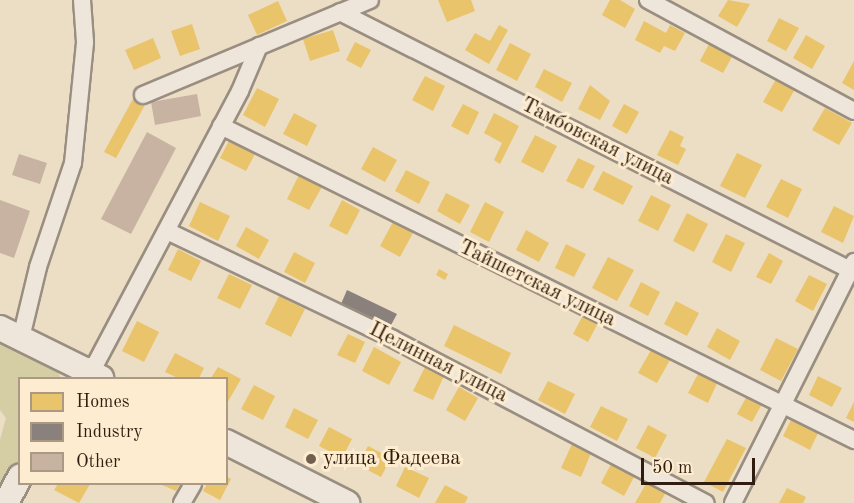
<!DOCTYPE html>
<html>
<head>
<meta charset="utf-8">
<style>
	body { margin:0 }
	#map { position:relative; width:854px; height:503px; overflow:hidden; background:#ecddc5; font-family:"Old Standard TT",serif }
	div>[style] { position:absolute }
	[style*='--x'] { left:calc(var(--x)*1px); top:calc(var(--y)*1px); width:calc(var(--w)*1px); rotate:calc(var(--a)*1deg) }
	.green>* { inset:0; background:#d5cea5 }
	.homes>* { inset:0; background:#e9c46a }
	.industry>* { inset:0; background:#8a817c }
	.building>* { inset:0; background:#c8b3a3 }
	.roads { filter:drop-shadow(2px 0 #998e80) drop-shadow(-2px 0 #998e80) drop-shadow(0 2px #998e80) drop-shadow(0 -2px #998e80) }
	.street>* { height:16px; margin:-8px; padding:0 8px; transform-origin:8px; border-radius:8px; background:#eee6da }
	.secondary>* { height:24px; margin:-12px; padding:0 12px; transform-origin:12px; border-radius:12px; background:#eee6da }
	.dots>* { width:16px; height:16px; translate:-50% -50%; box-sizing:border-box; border:3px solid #fdeccf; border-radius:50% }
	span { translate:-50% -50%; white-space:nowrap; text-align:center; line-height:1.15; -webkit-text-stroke:6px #fdeccf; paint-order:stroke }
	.street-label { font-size:21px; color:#301d10 }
	.poi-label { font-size:21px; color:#301d10 }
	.left { translate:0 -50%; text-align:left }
	.legend { position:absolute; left:18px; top:377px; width:210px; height:108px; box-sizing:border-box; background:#fdeccf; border:2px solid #ab9983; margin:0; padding:8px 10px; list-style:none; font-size:18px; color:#301d10 }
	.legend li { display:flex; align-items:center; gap:12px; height:30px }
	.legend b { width:30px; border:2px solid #ab9983 }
	.scale { position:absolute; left:641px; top:458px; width:114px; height:27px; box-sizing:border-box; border:3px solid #301d10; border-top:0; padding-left:8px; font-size:18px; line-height:21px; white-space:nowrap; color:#301d10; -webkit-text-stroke:4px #fdeccf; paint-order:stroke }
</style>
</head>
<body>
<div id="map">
	<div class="green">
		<i style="clip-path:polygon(0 336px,57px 369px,60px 377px,20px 378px,19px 465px,0 503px,0 440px,6px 418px,0 410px)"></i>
	</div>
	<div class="homes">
		<i style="clip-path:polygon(438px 0,471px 0,475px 11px,447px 22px)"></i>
		<i style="clip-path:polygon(610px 0,620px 0,635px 9px,625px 28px,602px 15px)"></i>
		<i style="clip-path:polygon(728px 0,750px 4px,737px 27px,718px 16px)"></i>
		<i style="clip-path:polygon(278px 1px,287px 21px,257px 35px,248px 15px)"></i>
		<i style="clip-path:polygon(779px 18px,799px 28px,786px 51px,767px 41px)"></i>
		<i style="clip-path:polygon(644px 21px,666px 33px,670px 25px,685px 33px,675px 51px,664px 46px,660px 53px,635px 40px)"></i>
		<i style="clip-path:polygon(192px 24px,200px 49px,180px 56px,171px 31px)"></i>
		<i style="clip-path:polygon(499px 25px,508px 30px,489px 64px,465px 50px,475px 33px,490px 41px)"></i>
		<i style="clip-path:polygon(333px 30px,340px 51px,310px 61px,303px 39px)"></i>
		<i style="clip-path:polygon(806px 35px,825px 46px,812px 69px,793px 58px)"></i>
		<i style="clip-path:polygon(153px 38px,161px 58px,134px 70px,125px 50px)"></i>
		<i style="clip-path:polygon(355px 42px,371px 50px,361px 68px,346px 60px)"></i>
		<i style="clip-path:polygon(710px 42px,733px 55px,723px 73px,700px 61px)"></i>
		<i style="clip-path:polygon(510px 43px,531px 54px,517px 81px,496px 70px)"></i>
		<i style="clip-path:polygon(854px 61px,854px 90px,842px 83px)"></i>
		<i style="clip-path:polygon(544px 69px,572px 83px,562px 102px,535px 87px)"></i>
		<i style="clip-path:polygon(425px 76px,445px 86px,433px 111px,412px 100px)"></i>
		<i style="clip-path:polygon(776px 79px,795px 89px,782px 112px,763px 102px)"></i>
		<i style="clip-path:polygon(590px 85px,610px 101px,600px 120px,578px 109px)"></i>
		<i style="clip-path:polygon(257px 88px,279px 99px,265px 127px,243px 115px)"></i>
		<i style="clip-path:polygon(134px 97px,146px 103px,116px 158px,104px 152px)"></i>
		<i style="clip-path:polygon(463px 104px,479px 112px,468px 135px,451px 126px)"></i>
		<i style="clip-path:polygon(624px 104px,639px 112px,627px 134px,612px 126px)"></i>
		<i style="clip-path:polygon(825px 108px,852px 123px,839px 145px,812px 130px)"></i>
		<i style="clip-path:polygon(294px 113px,317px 125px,307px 146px,283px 134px)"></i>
		<i style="clip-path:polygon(494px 113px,519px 126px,500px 164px,494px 160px,502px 143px,484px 133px)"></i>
		<i style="clip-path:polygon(670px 130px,684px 137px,680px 146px,686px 149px,678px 165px,657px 155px)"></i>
		<i style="clip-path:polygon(535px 135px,557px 146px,543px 173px,521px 162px)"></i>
		<i style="clip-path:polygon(230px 139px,256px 152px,246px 171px,220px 158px)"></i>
		<i style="clip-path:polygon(373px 147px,397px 160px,385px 182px,361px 169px)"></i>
		<i style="clip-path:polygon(737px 153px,762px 165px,745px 198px,720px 186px)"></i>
		<i style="clip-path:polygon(578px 158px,595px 166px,583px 189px,566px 181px)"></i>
		<i style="clip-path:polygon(406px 170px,430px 182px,419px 204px,395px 191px)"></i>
		<i style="clip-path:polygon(603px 171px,633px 186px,623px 205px,593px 190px)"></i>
		<i style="clip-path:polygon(300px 173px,323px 185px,309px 210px,287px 199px)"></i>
		<i style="clip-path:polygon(781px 179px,802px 189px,788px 218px,766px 207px)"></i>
		<i style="clip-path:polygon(446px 193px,470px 205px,460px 224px,437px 211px)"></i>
		<i style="clip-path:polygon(651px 195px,671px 205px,658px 231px,638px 221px)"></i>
		<i style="clip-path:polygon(342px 200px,360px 210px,347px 235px,329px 226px)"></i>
		<i style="clip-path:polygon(200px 202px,230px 216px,218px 241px,189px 226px)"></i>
		<i style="clip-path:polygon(485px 202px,504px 212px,489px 242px,470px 232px)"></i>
		<i style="clip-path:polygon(834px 206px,854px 216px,843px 243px,821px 232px)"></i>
		<i style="clip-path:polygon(687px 213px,708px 224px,694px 252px,673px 241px)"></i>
		<i style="clip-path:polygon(394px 220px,414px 231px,400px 257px,380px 246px)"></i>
		<i style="clip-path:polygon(246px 227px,269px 240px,259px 259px,236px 246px)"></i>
		<i style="clip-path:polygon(526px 230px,549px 243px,539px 262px,516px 250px)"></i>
		<i style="clip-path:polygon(726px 234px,745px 243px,731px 272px,712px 262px)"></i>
		<i style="clip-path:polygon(566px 244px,586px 254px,574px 277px,555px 268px)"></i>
		<i style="clip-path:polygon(178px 249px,201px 261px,191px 281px,168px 270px)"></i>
		<i style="clip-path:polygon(294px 252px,315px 263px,305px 283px,284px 272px)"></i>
		<i style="clip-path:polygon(769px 253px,783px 261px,771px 284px,756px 277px)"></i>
		<i style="clip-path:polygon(608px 257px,634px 270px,617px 301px,592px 288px)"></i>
		<i style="clip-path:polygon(439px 269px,448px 274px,445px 280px,436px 275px)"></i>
		<i style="clip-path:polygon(229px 274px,252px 285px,240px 309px,217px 298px)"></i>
		<i style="clip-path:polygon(809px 275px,827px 284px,813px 311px,795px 301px)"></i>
		<i style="clip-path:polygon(641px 282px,660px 292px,648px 316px,629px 306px)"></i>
		<i style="clip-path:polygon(279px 296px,305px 309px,291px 337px,265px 324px)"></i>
		<i style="clip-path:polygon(676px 301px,699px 313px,687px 336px,664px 324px)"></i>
		<i style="clip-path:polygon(583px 315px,598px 323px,588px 342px,573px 334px)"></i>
		<i style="clip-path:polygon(137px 321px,159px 332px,144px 362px,122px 351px)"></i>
		<i style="clip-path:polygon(454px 325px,511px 353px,501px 374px,444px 346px)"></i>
		<i style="clip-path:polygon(717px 328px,740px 341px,730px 360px,707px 347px)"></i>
		<i style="clip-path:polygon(348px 334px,365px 342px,355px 363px,337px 355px)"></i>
		<i style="clip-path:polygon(776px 338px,798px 349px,781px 381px,760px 370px)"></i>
		<i style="clip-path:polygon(374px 347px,401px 362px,389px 385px,362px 371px)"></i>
		<i style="clip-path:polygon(651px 350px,670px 360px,657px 383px,638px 373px)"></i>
		<i style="clip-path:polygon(175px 353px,204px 368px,199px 378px,178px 378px,165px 372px)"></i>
		<i style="clip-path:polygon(218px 367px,241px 379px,226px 405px,226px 378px,211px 378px)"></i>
		<i style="clip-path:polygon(425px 367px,444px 376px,433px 400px,413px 391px)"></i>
		<i style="clip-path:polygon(700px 370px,719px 379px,708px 403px,688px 393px)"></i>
		<i style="clip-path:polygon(818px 376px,842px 388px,832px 407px,809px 395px)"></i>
		<i style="clip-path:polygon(548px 381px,575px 394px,565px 414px,538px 400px)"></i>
		<i style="clip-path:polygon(254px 385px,275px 396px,263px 420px,241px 409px)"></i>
		<i style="clip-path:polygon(459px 387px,478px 398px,465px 421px,446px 410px)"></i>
		<i style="clip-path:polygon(747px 396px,762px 404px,752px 422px,737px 414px)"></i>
		<i style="clip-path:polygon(854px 402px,854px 422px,846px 418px)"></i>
		<i style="clip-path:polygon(601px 406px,628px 419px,617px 441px,590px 427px)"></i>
		<i style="clip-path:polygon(294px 408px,318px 420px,308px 439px,285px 427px)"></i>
		<i style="clip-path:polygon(792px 418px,819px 431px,810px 450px,783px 436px)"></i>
		<i style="clip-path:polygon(648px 425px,667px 435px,655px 458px,636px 448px)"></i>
		<i style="clip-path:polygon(329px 427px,352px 439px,342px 458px,319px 446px)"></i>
		<i style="clip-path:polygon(727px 439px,746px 448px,723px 492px,704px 482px)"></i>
		<i style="clip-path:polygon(572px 444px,591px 453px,581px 477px,561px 468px)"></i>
		<i style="clip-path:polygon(368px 446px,391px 458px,381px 477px,358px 465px)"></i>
		<i style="clip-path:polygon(611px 464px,634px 477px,624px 496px,601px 483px)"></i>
		<i style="clip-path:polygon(405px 467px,429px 478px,419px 498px,396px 486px)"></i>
		<i style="clip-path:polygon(226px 476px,231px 479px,220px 500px,203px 491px,207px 484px,226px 484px)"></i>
		<i style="clip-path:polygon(647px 482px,666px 492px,660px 503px,635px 503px)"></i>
		<i style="clip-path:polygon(58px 484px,90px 484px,79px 503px,54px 490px)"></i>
		<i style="clip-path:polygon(160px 484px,180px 484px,176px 491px)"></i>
		<i style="clip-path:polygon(445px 485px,468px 497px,465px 503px,435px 503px)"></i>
		<i style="clip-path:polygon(787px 488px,806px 497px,803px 503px,779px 503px)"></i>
	</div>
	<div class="industry">
		<i style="clip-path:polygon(347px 290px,397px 314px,390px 327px,341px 304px)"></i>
	</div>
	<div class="building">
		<i style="clip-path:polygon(197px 94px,201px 116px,155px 125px,151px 102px)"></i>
		<i style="clip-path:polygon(147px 132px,176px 148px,131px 234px,101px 219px)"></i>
		<i style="clip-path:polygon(19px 154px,47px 163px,40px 184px,12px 175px)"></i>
		<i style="clip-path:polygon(0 200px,30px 211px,14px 258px,0 253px)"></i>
	</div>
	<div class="roads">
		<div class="street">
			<i style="--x:648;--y:0;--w:234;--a:28.3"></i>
			<i style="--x:340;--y:12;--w:576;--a:26.83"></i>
			<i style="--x:143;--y:95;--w:246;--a:-22.7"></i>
			<i style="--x:221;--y:126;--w:707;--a:26.38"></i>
			<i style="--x:167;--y:231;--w:250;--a:25.5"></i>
			<i style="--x:393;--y:339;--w:353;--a:27.7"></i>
			<i style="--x:21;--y:338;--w:73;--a:-76.5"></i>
			<i style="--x:38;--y:267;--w:110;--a:-71.4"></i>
			<i style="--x:73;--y:163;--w:122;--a:-84.3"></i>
			<i style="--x:85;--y:42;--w:42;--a:-94.1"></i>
			<i style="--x:81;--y:368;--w:14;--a:-12"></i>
			<i style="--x:95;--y:365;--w:310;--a:-62.1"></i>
			<i style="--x:240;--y:91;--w:49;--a:-67.1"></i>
			<i style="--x:182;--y:503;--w:22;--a:-60"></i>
			<i style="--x:733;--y:503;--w:270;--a:-63.3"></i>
		</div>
		<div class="secondary">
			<i style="--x:0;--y:328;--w:113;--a:26.3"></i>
			<i style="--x:226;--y:442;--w:136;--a:26.8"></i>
			<i style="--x:6;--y:503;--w:30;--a:-62"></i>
		</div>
	</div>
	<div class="dots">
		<i style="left:311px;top:459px;background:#72604f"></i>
	</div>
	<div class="street-label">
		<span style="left:597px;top:142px;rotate:27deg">Тамбовская улица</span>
		<span style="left:537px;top:284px;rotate:26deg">Тайшетская улица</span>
		<span style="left:438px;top:363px;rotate:27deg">Целинная улица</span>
	</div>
	<div class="poi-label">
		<span class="left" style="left:323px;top:459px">улица Фадеева</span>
	</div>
	<ul class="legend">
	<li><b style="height:16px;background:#e9c46a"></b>Homes</li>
	<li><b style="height:16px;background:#8a817c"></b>Industry</li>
	<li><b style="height:16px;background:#c8b3a3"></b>Other</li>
	</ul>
	<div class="scale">50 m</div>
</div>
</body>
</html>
